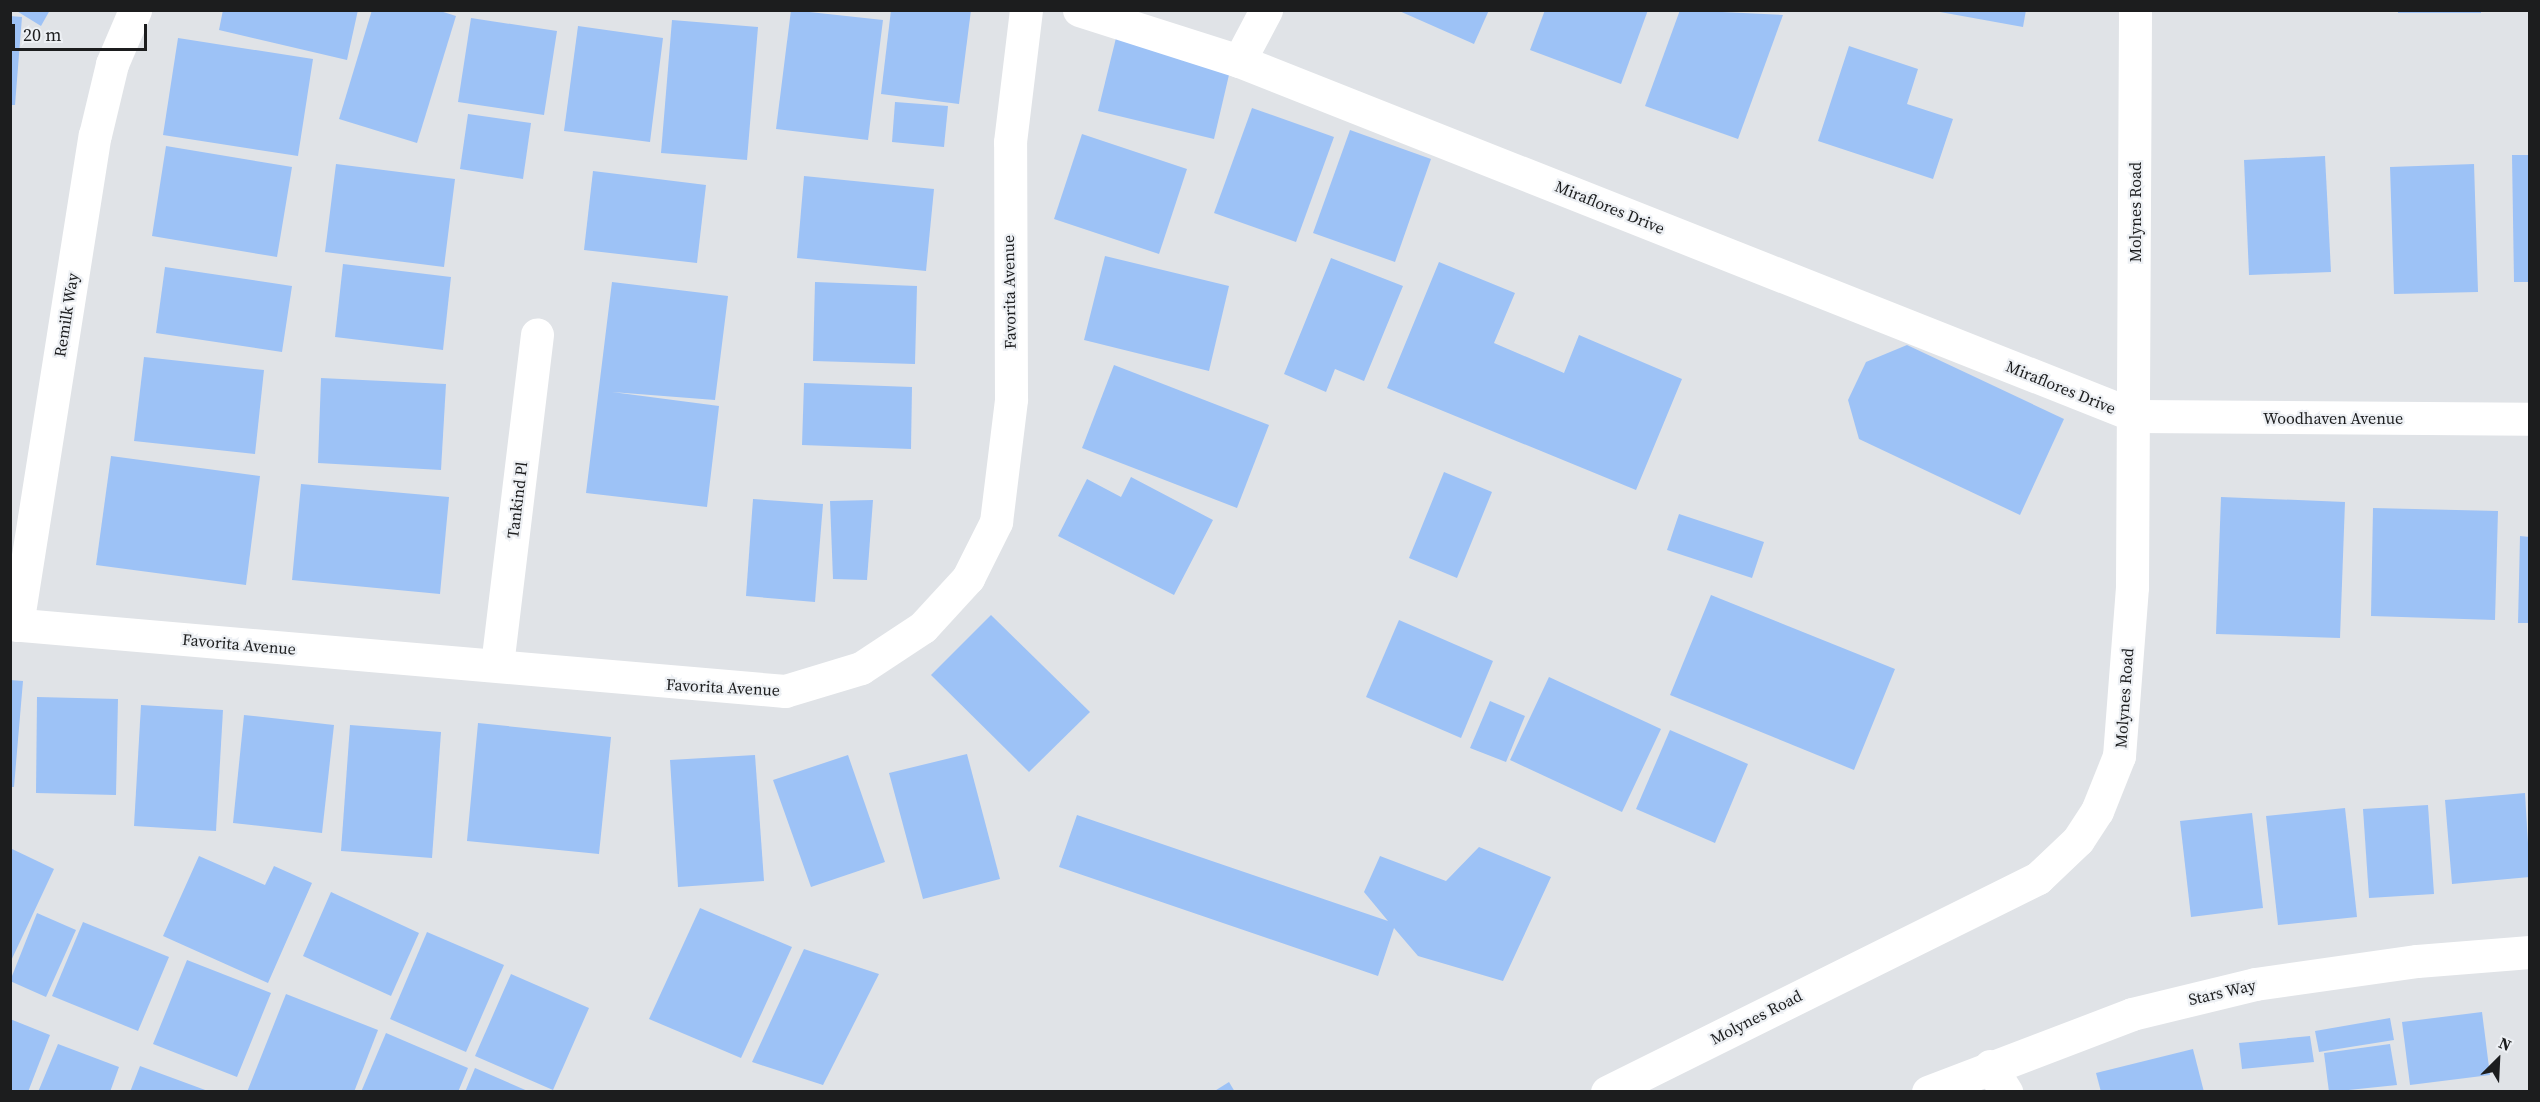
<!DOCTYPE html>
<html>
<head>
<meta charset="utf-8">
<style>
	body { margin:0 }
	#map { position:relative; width:2540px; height:1102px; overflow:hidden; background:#e0e3e7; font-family:"Source Serif 4",serif }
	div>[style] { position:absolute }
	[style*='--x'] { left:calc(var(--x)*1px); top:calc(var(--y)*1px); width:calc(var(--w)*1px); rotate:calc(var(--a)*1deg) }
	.building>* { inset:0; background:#9dc2f6 }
	.street>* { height:33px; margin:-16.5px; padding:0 16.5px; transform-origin:16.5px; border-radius:16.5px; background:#fff }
	.secondary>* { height:33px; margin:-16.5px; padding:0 16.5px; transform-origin:16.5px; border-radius:16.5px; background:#fff }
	span { translate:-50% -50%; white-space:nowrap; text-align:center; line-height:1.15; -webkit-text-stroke:4.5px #edf0f4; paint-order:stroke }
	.street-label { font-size:16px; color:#1c1d1e }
	.frame { position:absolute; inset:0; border:12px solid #1c1d1e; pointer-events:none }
	.north { position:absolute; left:2468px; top:1030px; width:60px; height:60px; -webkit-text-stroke:4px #edf0f4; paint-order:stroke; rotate:24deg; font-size:16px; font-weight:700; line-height:24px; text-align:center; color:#1c1d1e }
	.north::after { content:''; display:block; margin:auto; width:21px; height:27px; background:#1c1d1e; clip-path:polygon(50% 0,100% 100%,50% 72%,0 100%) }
	.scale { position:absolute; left:12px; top:24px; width:135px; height:27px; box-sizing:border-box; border:3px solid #1c1d1e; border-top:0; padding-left:8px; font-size:18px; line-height:21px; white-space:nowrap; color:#1c1d1e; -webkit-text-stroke:4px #edf0f4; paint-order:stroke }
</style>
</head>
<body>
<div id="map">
	<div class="building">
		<i style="clip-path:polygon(15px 10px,50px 10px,41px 26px)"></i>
		<i style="clip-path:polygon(223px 10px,358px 10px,347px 60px,219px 30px)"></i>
		<i style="clip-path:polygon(372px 10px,437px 10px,456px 16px,417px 143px,339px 119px)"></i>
		<i style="clip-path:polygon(791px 10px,883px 20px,868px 140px,776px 129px)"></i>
		<i style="clip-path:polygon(891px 10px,971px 10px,959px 104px,881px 94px)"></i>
		<i style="clip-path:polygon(1397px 10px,1489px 10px,1474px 44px)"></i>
		<i style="clip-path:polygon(1545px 10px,1648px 10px,1621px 84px,1530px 50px)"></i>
		<i style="clip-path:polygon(1680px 10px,1783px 15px,1738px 139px,1645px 106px)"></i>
		<i style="clip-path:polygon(1929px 10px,2026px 10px,2023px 27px)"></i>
		<i style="clip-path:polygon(2398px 10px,2481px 10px,2481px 13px,2398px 13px)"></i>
		<i style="clip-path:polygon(10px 16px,22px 17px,15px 105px,10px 105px)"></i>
		<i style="clip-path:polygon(471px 18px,557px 31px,544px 115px,458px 102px)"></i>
		<i style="clip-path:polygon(672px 20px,758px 27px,747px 160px,661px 153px)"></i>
		<i style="clip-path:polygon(578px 26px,663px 38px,650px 142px,564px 131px)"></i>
		<i style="clip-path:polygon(1117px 34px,1232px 62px,1214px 139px,1098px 111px)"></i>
		<i style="clip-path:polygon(178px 38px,313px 59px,298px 156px,163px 135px)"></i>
		<i style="clip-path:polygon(1849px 46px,1918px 69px,1907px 104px,1953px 119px,1933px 179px,1818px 141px)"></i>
		<i style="clip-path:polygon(895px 102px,948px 106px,944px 147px,892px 142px)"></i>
		<i style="clip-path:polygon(1252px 108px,1334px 137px,1296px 242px,1214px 213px)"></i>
		<i style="clip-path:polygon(468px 114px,531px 123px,523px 179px,460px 169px)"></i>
		<i style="clip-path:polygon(1350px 130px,1431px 159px,1395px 262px,1313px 233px)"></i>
		<i style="clip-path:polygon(1082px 134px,1187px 169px,1159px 254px,1054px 219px)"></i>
		<i style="clip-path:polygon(166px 146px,292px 167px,277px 257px,152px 236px)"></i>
		<i style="clip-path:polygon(2512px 155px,2530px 155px,2530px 282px,2514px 282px)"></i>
		<i style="clip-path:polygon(2325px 156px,2331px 272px,2249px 275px,2244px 160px)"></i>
		<i style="clip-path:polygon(336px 164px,455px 179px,444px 267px,325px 252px)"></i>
		<i style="clip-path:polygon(2474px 164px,2478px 292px,2394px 294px,2390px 167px)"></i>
		<i style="clip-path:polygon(593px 171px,706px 185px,697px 263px,584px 250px)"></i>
		<i style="clip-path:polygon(804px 176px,934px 189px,926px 271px,797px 258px)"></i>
		<i style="clip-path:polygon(1105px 256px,1229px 286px,1209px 371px,1084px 340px)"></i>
		<i style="clip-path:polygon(1331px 258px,1403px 286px,1364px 381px,1335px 369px,1326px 392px,1284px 374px)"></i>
		<i style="clip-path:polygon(1439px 262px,1515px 293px,1494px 343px,1564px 373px,1579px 335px,1682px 379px,1636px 490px,1387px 388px)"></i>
		<i style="clip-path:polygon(343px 264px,451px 277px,443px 350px,335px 337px)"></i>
		<i style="clip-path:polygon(165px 267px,292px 286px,282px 352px,156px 333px)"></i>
		<i style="clip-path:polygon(612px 282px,728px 296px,715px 400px,612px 392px,719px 406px,707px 507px,586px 493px)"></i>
		<i style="clip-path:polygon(815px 282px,917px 286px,915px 364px,813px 361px)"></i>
		<i style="clip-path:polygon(1907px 345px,2064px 419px,2020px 515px,1859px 439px,1848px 400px,1866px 362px)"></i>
		<i style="clip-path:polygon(144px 357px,264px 370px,255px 454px,134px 441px)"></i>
		<i style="clip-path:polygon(1114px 365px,1269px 425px,1237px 508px,1082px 448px)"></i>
		<i style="clip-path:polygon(321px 378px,446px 384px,441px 470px,318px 463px)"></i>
		<i style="clip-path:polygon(804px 383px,912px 387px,911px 449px,802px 445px)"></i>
		<i style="clip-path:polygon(111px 456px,260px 476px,246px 585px,96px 565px)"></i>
		<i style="clip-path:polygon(1444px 472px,1492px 492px,1457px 578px,1409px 558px)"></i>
		<i style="clip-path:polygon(1131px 477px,1213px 520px,1174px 595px,1058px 536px,1087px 479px,1121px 497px)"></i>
		<i style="clip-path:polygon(301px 484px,449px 497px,440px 594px,292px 580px)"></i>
		<i style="clip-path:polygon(2221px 497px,2345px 502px,2340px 638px,2216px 634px)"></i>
		<i style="clip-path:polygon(753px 499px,823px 504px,815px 602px,746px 596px)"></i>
		<i style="clip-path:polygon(873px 500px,867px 580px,833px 579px,830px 501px)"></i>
		<i style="clip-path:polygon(2373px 508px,2498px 511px,2495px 620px,2371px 616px)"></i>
		<i style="clip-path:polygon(1679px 514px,1764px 542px,1752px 578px,1667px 550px)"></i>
		<i style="clip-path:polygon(2520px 536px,2530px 537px,2530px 623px,2518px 623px)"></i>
		<i style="clip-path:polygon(1711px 595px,1895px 669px,1854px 770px,1670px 695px)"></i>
		<i style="clip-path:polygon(991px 615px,1090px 712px,1029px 772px,931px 675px)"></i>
		<i style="clip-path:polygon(1399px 620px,1493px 661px,1461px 738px,1366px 697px)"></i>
		<i style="clip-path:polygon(1549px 677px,1661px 729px,1622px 812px,1510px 760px)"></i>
		<i style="clip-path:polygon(10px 680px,23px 681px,14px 787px,10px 787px)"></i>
		<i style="clip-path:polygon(37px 697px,118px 699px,116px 795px,36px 793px)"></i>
		<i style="clip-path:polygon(1490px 701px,1525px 716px,1506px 762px,1470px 748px)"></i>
		<i style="clip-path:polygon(141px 705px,223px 710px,216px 831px,134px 826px)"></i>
		<i style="clip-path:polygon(244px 715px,334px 725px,322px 833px,233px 823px)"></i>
		<i style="clip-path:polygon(478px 723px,611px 737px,599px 854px,467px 841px)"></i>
		<i style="clip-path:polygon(350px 725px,441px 732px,432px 858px,341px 851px)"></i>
		<i style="clip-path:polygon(1670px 730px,1748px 764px,1715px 843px,1636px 809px)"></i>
		<i style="clip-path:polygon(967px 754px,1000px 879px,923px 899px,889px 773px)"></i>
		<i style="clip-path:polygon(755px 755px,764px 881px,678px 887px,670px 760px)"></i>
		<i style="clip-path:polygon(848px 755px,885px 862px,811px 887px,773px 780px)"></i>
		<i style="clip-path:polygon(2525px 793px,2530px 877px,2452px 884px,2445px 800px)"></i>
		<i style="clip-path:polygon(2428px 805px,2434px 894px,2369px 898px,2363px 809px)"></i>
		<i style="clip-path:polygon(2345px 808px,2357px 917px,2278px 925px,2266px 816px)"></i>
		<i style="clip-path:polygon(2252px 813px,2263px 908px,2191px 917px,2180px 821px)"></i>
		<i style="clip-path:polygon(1077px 815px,1388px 921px,1364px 892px,1380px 856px,1446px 881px,1479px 847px,1551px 877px,1503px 981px,1418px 956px,1394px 928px,1378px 976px,1059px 867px)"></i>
		<i style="clip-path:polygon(12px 849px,54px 869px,10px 963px,10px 852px)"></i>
		<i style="clip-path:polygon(199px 856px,265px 885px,274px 866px,312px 883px,268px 983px,163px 936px)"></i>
		<i style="clip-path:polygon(331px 892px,419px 933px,391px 996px,303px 956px)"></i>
		<i style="clip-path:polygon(700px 908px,792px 947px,741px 1058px,649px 1019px)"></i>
		<i style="clip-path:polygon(37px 913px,76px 930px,46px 997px,10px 981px)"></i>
		<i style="clip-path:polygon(83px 922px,169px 957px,138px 1031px,52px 996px)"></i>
		<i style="clip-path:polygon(427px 932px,504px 965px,466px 1052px,390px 1019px)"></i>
		<i style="clip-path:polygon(804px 949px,879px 974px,823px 1085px,752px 1062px)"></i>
		<i style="clip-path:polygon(187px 960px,271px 993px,237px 1077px,153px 1044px)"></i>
		<i style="clip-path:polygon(511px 974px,589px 1008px,553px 1090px,475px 1056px)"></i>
		<i style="clip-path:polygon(286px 994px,378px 1030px,354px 1092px,247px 1092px)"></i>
		<i style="clip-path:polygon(2482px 1012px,2490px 1075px,2410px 1085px,2402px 1022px)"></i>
		<i style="clip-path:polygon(2390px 1018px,2394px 1040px,2319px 1052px,2315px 1031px)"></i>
		<i style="clip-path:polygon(10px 1019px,50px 1035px,28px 1092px,10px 1092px)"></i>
		<i style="clip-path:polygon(386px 1033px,468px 1068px,458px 1092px,361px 1092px)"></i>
		<i style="clip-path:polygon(2310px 1036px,2314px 1062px,2242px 1069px,2239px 1043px)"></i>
		<i style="clip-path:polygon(58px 1044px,119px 1067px,110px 1092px,38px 1092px)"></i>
		<i style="clip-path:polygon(2390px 1044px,2397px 1085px,2329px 1092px,2324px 1053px)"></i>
		<i style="clip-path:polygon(2193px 1049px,2204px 1092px,2101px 1092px,2096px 1073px)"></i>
		<i style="clip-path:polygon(140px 1066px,208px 1091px,208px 1092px,130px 1092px)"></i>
		<i style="clip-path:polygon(475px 1068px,530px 1092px,465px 1092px)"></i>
		<i style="clip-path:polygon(1229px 1082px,1235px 1092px,1213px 1092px)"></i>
	</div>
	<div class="street">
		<i style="--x:1079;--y:10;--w:168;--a:17.7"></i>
		<i style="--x:1239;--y:61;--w:965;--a:21.59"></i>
		<i style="--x:2136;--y:416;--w:394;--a:0.4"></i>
		<i style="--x:1239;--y:61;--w:58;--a:-62.1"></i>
		<i style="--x:10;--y:624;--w:778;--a:4.94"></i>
		<i style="--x:785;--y:691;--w:79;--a:-16.8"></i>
		<i style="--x:861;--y:668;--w:74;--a:-33.5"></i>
		<i style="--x:923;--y:627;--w:67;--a:-47.4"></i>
		<i style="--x:968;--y:578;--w:63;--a:-63.4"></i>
		<i style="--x:996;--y:522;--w:124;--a:-83"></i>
		<i style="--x:1011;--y:399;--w:257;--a:-90.2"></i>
		<i style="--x:1010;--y:142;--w:133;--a:-83.1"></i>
		<i style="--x:17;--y:625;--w:496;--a:-81"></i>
		<i style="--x:95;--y:135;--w:73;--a:-76.5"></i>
		<i style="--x:112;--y:64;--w:59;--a:-66.9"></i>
		<i style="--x:497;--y:665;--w:333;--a:-83.1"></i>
		<i style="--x:1990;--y:1066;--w:31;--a:58"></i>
		<i style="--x:1928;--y:1092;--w:218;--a:-20.9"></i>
		<i style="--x:2132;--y:1014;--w:127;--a:-13.7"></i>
		<i style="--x:2255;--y:984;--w:164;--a:-8.1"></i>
		<i style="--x:2417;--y:961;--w:113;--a:-4.6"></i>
	</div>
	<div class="secondary">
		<i style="--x:1607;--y:1092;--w:481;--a:-26.4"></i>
		<i style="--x:2038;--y:878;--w:55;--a:-43.5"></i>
		<i style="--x:2078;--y:840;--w:35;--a:-57"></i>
		<i style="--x:2097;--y:811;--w:59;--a:-68.2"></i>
		<i style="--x:2119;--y:756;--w:169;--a:-85.6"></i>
		<i style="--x:2132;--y:587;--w:577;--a:-89.7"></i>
	</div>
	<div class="street-label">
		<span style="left:1610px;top:207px;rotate:22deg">Miraflores Drive</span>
		<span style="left:2135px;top:212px;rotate:-90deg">Molynes Road</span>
		<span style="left:1009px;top:292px;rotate:-91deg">Favorita Avenue</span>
		<span style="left:66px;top:315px;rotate:-81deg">Remilk Way</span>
		<span style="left:2061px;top:387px;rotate:22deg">Miraflores Drive</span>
		<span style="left:2333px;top:418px">Woodhaven Avenue</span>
		<span style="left:517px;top:500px;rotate:-83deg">Tankind Pl</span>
		<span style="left:239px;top:644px;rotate:5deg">Favorita Avenue</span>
		<span style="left:723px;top:687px;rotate:3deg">Favorita Avenue</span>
		<span style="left:2124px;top:698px;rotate:-86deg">Molynes Road</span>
		<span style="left:2222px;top:992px;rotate:-13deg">Stars Way</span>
		<span style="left:1756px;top:1017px;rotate:-27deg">Molynes Road</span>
	</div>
	<div class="frame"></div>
	<div class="north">N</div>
	<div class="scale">20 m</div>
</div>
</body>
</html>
